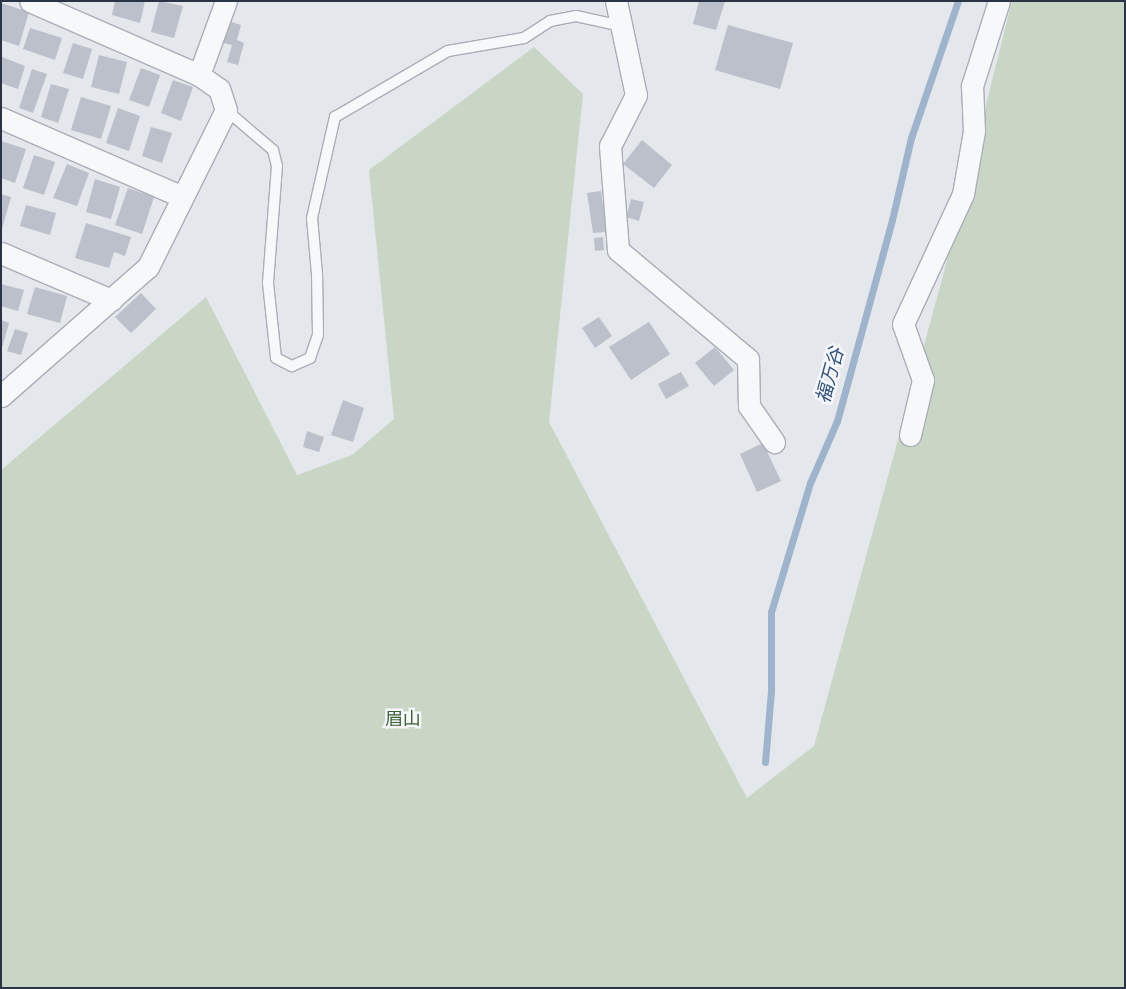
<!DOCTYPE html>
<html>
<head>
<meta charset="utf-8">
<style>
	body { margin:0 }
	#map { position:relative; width:1126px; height:989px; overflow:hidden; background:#e4e7ec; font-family:Overpass,"Noto Sans JP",sans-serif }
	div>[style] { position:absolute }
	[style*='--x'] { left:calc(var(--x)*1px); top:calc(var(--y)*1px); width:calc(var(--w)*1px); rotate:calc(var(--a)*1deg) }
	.green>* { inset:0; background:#c9d6c5 }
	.stream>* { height:7px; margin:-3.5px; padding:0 3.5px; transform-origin:3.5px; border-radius:3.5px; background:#9fb4cc }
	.building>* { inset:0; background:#bbc0ca }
	.roads { filter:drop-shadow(1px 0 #a9aeb7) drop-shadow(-1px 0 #a9aeb7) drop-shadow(0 1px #a9aeb7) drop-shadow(0 -1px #a9aeb7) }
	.lane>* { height:10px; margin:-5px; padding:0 5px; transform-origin:5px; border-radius:5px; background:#f7f8fa }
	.street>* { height:21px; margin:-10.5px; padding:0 10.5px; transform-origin:10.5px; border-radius:10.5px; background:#f7f8fa }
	span { translate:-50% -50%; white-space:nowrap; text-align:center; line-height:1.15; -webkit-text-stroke:5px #f4f6f9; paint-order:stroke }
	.park-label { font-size:18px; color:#3f6138 }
	.water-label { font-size:19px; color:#34527a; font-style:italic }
	.frame { position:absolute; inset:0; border:2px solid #2b3445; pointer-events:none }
</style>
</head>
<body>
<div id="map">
	<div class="green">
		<i style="clip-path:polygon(1012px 1px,1125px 1px,1125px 988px,1px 988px,1px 470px,206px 297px,297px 475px,352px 455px,394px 419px,369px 170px,534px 47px,583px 94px,549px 422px,747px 798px,814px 746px,944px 272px)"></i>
	</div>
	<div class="stream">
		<i style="--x:765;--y:762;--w:72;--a:-85.2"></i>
		<i style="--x:771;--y:690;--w:78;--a:-90"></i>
		<i style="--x:771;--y:612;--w:135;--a:-73.2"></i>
		<i style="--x:810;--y:483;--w:68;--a:-66.5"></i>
		<i style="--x:837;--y:421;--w:208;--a:-74.7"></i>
		<i style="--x:892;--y:220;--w:84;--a:-77"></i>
		<i style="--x:911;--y:138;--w:145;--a:-71.1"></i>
	</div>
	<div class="building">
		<i style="clip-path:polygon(115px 1px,145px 1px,140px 23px,112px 15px)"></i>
		<i style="clip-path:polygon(159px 1px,183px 6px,174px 38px,151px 32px)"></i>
		<i style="clip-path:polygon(699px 1px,725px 1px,716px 30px,693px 24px)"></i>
		<i style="clip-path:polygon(1px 3px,29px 12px,19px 46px,1px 40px)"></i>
		<i style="clip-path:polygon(225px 20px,241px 25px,237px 40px,244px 43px,238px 65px,227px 62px,232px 45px,219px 42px)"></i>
		<i style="clip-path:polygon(728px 25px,793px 43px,780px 89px,715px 70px)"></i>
		<i style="clip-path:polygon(30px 28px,62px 38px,55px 60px,23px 49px)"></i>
		<i style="clip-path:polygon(73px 43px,92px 49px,83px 79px,63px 73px)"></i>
		<i style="clip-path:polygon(99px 55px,127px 62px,119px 94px,91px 87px)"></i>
		<i style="clip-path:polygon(2px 57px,25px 66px,18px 89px,1px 83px)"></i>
		<i style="clip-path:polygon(141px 68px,160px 75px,149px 107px,129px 100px)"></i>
		<i style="clip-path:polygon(32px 69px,47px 74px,33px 113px,19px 108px)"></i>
		<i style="clip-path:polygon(173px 80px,193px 87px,181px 121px,161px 113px)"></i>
		<i style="clip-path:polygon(51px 84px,69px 89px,58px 123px,41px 117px)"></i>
		<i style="clip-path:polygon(81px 97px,111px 106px,101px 139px,71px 130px)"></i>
		<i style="clip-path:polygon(118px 108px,140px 116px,129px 151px,106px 143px)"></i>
		<i style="clip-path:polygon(151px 127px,172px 133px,162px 163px,142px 156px)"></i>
		<i style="clip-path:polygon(642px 140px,672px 165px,654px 188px,623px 164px)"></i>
		<i style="clip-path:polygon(1px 141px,26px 149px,15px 183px,1px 178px)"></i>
		<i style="clip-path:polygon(34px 155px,55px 162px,44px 195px,23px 188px)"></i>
		<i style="clip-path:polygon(67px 164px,89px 173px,77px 206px,53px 198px)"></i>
		<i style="clip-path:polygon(95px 179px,120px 187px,111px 219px,86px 212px)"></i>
		<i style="clip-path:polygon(128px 188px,154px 197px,142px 234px,115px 225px)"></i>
		<i style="clip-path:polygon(601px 191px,607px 232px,593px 233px,587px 193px)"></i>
		<i style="clip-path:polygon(1px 194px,11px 197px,2px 229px,1px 229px)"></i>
		<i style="clip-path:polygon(631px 199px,644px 202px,639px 221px,626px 217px)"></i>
		<i style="clip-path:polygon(26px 205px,56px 213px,50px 235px,20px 226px)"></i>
		<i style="clip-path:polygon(86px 223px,131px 237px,125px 256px,114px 252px,109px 268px,75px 258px)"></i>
		<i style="clip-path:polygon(603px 237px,604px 250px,595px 251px,594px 238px)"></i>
		<i style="clip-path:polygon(1px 284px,24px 290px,18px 311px,1px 306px)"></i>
		<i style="clip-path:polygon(35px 287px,67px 296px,60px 323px,27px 314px)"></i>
		<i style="clip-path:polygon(141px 293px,156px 309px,131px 333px,115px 317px)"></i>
		<i style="clip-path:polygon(599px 317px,612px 336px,595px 348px,582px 328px)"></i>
		<i style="clip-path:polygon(1px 320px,9px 323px,2px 348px,1px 348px)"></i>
		<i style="clip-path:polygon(649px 322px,670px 354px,631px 380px,609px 347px)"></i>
		<i style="clip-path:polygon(15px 329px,28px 333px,21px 355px,7px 351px)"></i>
		<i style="clip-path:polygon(715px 347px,734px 370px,714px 386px,695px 363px)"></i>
		<i style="clip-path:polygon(681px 372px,689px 386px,666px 399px,658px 384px)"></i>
		<i style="clip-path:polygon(343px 400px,364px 408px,353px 442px,331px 435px)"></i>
		<i style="clip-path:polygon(307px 431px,324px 437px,319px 452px,303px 447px)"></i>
		<i style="clip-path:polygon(763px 443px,781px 481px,757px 492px,740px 454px)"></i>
	</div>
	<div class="roads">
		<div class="lane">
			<i style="--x:226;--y:110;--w:62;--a:40.4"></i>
			<i style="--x:273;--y:150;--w:16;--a:76"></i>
			<i style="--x:277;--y:166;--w:117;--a:94.4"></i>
			<i style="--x:268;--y:283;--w:75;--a:83.9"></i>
			<i style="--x:276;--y:358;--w:18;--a:27"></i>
			<i style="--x:292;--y:366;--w:20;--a:-24"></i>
			<i style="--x:310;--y:358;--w:24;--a:-71"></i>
			<i style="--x:318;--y:335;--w:61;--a:-90.9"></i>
			<i style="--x:317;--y:274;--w:56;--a:-95.1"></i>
			<i style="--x:312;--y:218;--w:104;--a:-77.2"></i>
			<i style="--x:335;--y:117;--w:131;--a:-30.3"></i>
			<i style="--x:448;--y:51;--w:77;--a:-9.7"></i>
			<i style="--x:524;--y:38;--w:31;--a:-33"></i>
			<i style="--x:550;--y:21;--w:26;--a:-11"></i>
			<i style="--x:576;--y:16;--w:46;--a:12.5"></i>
		</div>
		<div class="street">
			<i style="--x:616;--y:1;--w:96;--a:78"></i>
			<i style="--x:636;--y:95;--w:57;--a:117"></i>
			<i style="--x:610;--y:146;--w:104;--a:85.6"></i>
			<i style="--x:618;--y:250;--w:170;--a:40"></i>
			<i style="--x:748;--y:359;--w:47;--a:88.8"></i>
			<i style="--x:749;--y:406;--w:44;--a:55.2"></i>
			<i style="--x:199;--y:75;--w:79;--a:-70"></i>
			<i style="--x:1;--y:118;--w:198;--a:23.5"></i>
			<i style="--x:1;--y:253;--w:120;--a:23.1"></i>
			<i style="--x:1;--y:396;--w:196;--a:-41.3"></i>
			<i style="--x:148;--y:267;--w:175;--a:-63.6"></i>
			<i style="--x:226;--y:110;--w:22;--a:-108"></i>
			<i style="--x:219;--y:89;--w:24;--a:-145"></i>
			<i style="--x:199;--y:75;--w:184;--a:-156.4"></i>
			<i style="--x:910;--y:435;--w:57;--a:-76.7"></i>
			<i style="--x:923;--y:380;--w:59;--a:-109.7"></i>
			<i style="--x:903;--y:324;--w:143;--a:-65.2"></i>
			<i style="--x:963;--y:194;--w:64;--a:-80.1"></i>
			<i style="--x:974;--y:131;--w:45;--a:-92.5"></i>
			<i style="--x:972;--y:86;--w:89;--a:-72.4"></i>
		</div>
	</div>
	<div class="park-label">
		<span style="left:403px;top:721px">眉山</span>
	</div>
	<div class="water-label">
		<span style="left:832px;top:376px;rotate:-75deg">福万谷</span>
	</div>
	<div class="frame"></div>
</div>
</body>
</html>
